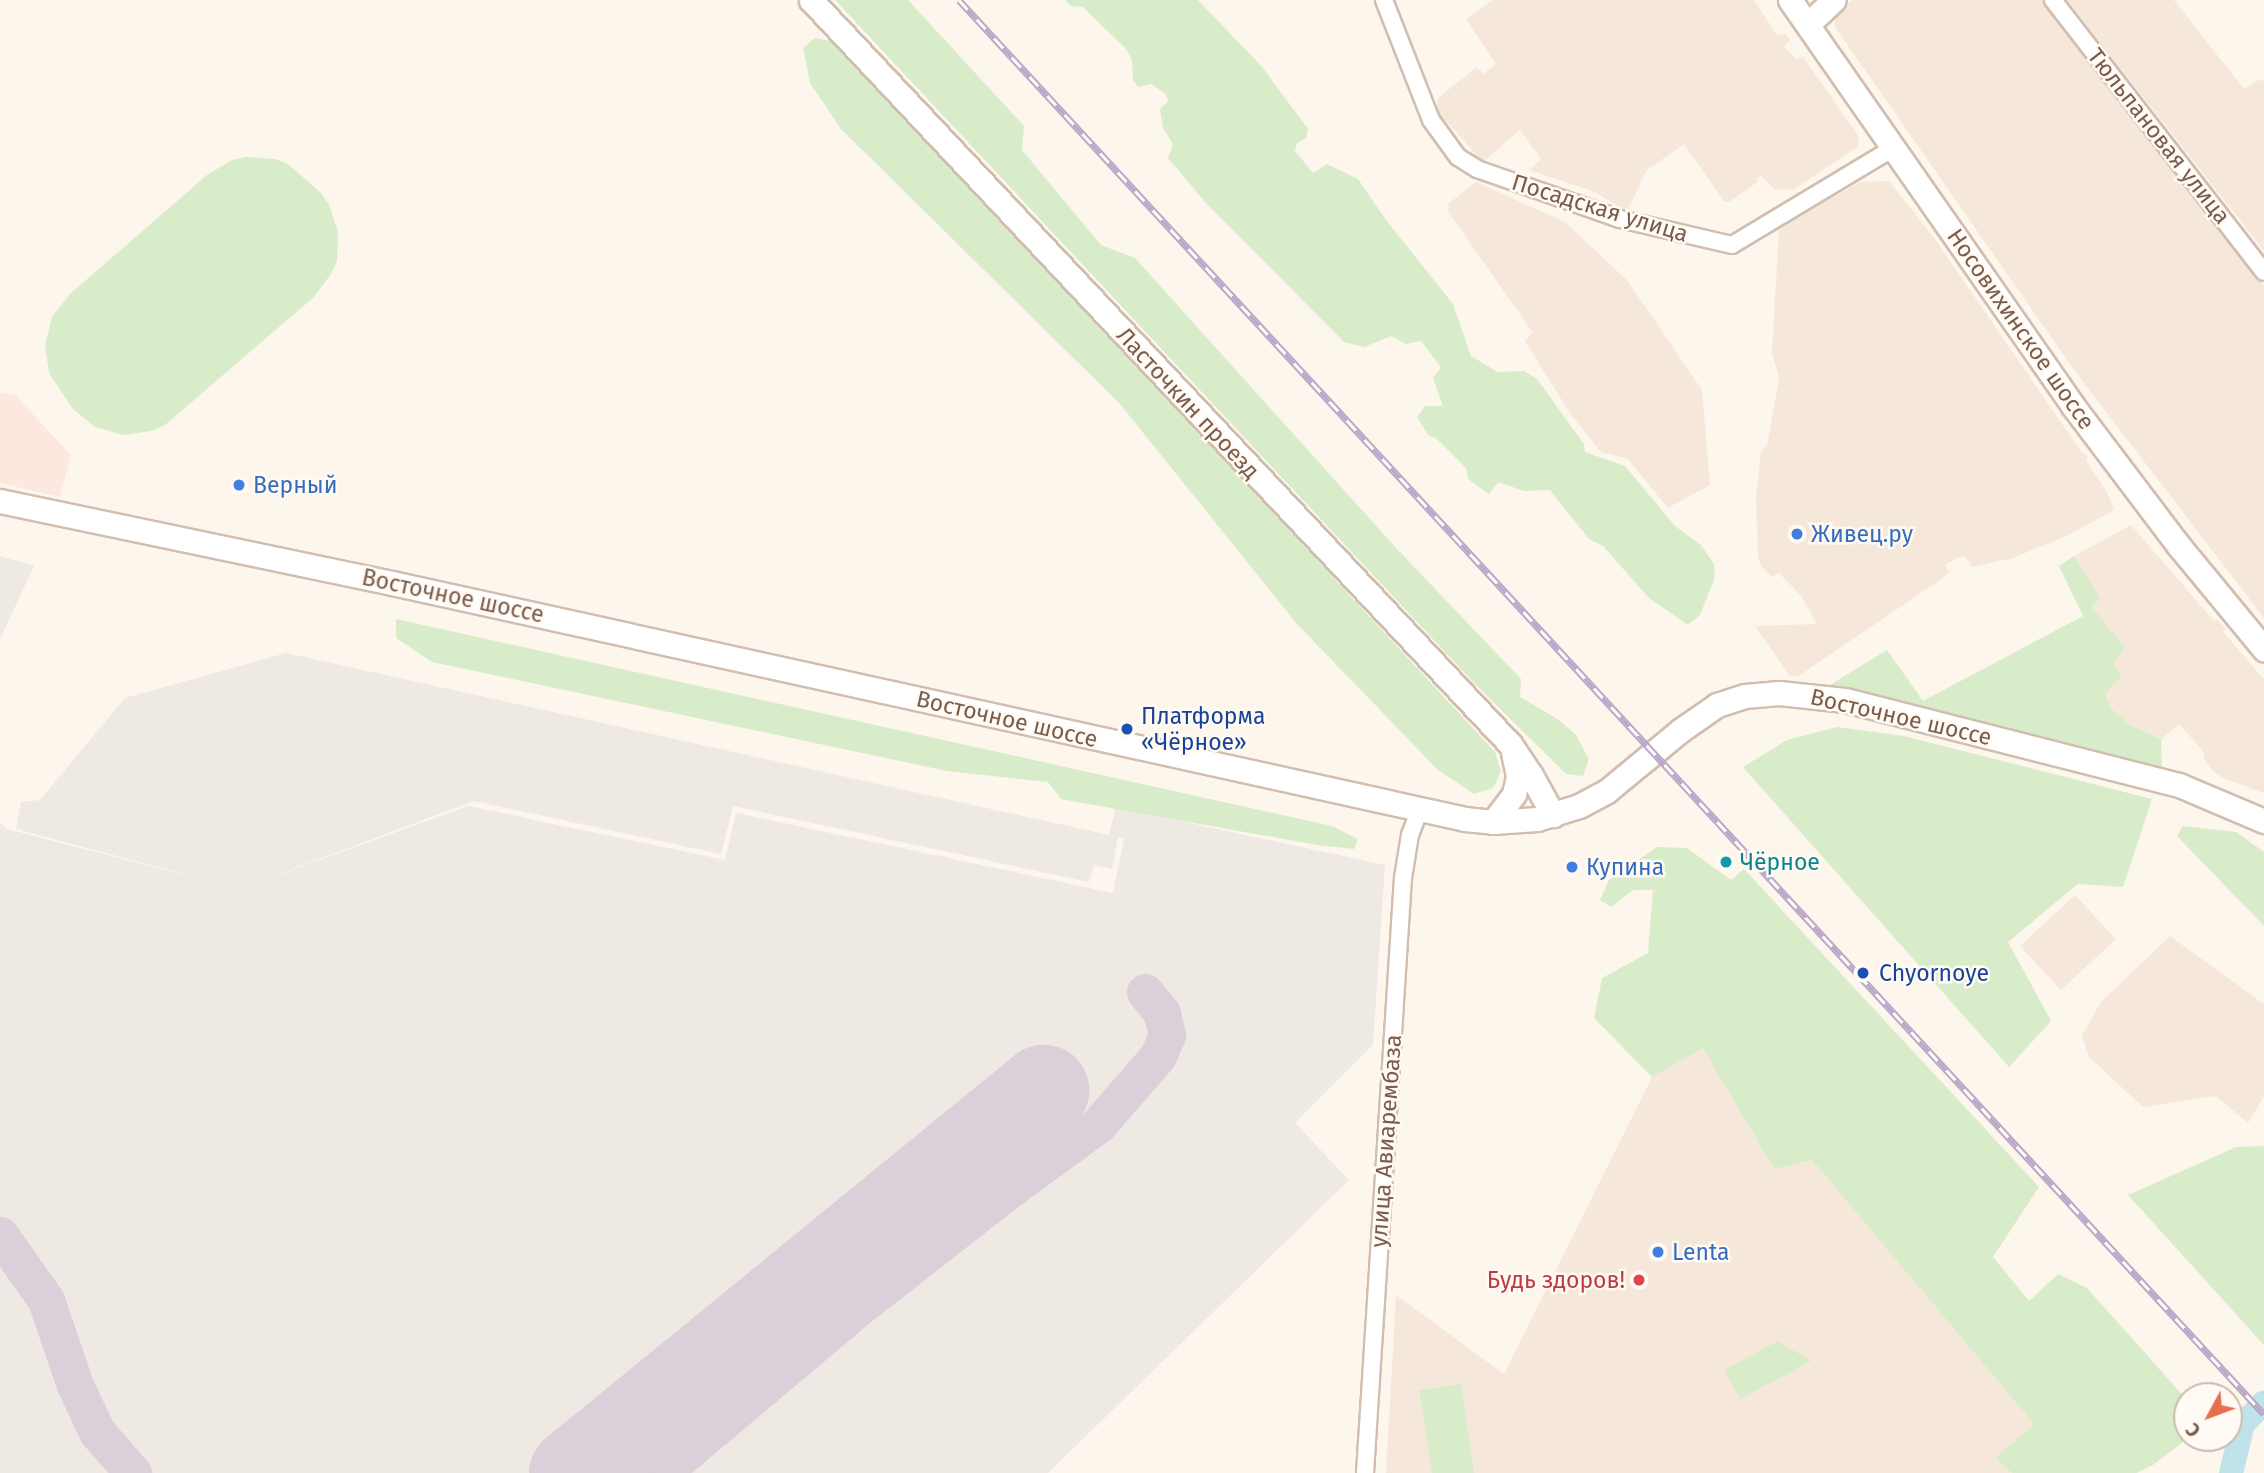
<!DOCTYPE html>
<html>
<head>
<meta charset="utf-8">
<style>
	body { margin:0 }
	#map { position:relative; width:2264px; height:1473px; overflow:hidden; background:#fdf6ec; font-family:"Fira Sans",sans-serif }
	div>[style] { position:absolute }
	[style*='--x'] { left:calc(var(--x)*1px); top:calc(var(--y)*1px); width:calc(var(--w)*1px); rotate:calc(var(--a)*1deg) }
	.residential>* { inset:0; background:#f5e8da }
	.commercial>* { inset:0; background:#fde8e0 }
	.industrial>* { inset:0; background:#efe9e4 }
	.green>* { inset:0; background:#d8ecc9 }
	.river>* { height:24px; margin:-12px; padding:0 12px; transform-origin:12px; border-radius:12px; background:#bfe3e8 }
	.taxiway>* { height:37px; margin:-18.5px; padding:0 18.5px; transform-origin:18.5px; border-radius:18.5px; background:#dbcfda }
	.runway>* { height:91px; margin:-45.5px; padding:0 45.5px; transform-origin:45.5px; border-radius:45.5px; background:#dbcfda }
	.roads { filter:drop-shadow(2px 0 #d1beb0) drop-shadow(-2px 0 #d1beb0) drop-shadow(0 2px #d1beb0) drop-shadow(0 -2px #d1beb0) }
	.street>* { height:16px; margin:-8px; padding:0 8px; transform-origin:8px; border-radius:8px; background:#fff }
	.secondary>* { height:23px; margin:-11.5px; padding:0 11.5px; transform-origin:11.5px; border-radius:11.5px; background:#fff }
	.rail>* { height:7px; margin-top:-3.5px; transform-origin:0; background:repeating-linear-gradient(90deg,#fffaf3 0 13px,#b9a8c9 0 26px); box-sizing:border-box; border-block:2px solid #b9a8c9 }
	.dots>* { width:19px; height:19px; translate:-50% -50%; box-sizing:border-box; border:4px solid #fffaf3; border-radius:50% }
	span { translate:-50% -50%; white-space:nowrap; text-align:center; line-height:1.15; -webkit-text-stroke:5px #fffaf3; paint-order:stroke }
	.street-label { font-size:23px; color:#7a5c4d }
	.shop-label { font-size:23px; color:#366cbe }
	.left { translate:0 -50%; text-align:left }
	.transit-label { font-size:23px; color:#164399 }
	.culture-label { font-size:23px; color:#0d838f }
	.health-label { font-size:23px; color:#be3a42 }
	.right { translate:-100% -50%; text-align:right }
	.north { position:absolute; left:2173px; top:1382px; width:70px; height:70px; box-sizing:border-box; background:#fffaf3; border:2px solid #cabbb1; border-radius:50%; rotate:229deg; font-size:19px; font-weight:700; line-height:28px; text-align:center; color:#7a5c4d }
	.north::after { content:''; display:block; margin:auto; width:24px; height:32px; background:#e76f51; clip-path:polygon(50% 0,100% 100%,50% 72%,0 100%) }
</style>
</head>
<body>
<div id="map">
	<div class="residential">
		<i style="clip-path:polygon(1493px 0,1754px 0,1777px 35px,1785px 33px,1790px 40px,1784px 46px,1786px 49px,1796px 59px,1803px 57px,1858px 135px,1859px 146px,1793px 190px,1774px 189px,1761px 176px,1757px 178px,1759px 181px,1729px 202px,1724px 201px,1684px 144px,1646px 171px,1627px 212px,1595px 192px,1529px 170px,1541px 159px,1520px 130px,1483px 162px,1436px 110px,1438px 98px,1477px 67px,1483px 74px,1496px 64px,1466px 19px)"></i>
		<i style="clip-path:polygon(1852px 0,2043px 0,2097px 74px,2100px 73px,2110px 86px,2108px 88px,2121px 106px,2169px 161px,2264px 286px,2264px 618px,2074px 370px,1835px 27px,1835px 16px)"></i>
		<i style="clip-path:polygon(2067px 0,2174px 0,2244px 89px,2260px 79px,2264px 81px,2264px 251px)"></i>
		<i style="clip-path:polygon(1889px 181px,1934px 238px,2080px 450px,2088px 457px,2086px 460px,2107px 492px,2114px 510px,2071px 534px,2013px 558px,1972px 567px,1965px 556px,1959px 557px,1945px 565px,1949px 572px,1940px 580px,1797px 677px,1790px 676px,1755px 626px,1817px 624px,1801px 596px,1779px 573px,1772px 577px,1761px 566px,1758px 557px,1756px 498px,1761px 452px,1767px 446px,1779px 378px,1772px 353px,1779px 228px,1860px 182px)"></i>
		<i style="clip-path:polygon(1476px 182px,1565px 222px,1627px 280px,1702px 390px,1710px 485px,1668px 508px,1628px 459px,1601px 452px,1571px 415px,1525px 341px,1533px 333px,1447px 210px,1450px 207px,1448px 204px)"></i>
		<i style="clip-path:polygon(2131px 525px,2214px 621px,2217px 619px,2226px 629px,2223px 632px,2264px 679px,2264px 793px,2223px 778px,2213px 771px,2204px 759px,2203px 751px,2179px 724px,2161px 739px,2130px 725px,2111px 708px,2105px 694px,2122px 675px,2113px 664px,2125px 648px,2090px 606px,2099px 598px,2074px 556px)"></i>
		<i style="clip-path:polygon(2075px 895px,2116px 939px,2061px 990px,2020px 946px)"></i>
		<i style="clip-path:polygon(2170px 936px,2264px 1004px,2264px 1096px,2248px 1123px,2216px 1096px,2143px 1107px,2089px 1057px,2082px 1035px,2101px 1002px)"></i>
		<i style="clip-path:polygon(1703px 1047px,1774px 1169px,1812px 1160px,2034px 1424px,1995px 1458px,2012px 1473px,1386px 1473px,1396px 1295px,1504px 1374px,1652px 1077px)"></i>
	</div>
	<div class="commercial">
		<i style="clip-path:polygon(0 392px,15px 395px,71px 455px,60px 497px,0 483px)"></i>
	</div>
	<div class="industrial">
		<i style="clip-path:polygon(0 556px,34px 566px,0 639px)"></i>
		<i style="clip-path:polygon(evenodd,286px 653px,1109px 835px,1116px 807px,1385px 865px,1373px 1045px,1295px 1123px,1349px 1180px,1048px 1473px,0 1473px,0 823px,7px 829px,240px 889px,16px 829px,21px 802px,40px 800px,125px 698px,286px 653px,474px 801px,721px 854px,733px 806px,1089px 882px,1094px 865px,1112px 869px,1118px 837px,1124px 839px,1113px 893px,736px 813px,725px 860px,468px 806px,253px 884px,474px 801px)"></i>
	</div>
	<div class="green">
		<i style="clip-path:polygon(835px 0,908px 0,1024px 126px,1022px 150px,1101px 245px,1135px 258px,1397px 549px,1521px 679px,1520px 697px,1559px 720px,1576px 735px,1589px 759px,1583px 776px,1566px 774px,1475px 684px)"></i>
		<i style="clip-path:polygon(1065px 0,1198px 0,1263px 68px,1308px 129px,1306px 138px,1297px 143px,1295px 151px,1313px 173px,1327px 164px,1358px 179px,1386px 220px,1453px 304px,1471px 356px,1498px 372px,1524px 371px,1537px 379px,1584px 444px,1585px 452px,1625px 466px,1675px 526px,1701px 545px,1714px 564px,1715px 577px,1700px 615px,1688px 625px,1649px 598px,1603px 546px,1589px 539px,1550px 490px,1524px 491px,1498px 482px,1489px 494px,1468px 479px,1467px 469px,1436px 438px,1429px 436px,1417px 417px,1425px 406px,1443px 406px,1433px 378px,1441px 367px,1421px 341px,1406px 344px,1391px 336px,1364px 347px,1344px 342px,1205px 202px,1168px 158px,1173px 144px,1163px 128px,1160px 109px,1168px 101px,1166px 94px,1151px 84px,1138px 87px,1133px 80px,1132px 60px,1126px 49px,1083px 7px,1071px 6px)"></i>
		<i style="clip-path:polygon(815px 38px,837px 42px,1495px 752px,1501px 771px,1493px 788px,1474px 794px,1438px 770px,1297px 624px,1120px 404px,841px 129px,810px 83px,803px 48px)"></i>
		<i style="clip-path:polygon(246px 157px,275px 159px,288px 164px,321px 193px,329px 205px,338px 232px,337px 261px,331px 274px,314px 297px,165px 425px,152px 431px,123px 435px,95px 427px,73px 409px,49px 373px,45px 345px,52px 317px,70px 294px,207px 175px,232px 160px)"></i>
		<i style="clip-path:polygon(2074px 556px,2100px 598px,2091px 606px,2125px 648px,2113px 664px,2122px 675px,2105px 694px,2111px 708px,2130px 725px,2161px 739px,2162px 773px,1830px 685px,1887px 650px,1923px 701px,2083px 616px,2059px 566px)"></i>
		<i style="clip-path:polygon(396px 619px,1332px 826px,1358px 839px,1354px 849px,1317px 845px,1061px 799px,1048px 782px,947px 771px,432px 662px,396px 638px)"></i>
		<i style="clip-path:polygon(1837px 727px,1904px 736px,2152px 799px,2123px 887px,2078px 884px,2008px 942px,2051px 1021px,2009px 1067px,1743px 767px,1787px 740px)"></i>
		<i style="clip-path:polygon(2183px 826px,2236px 832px,2264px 852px,2264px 926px,2177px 836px)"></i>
		<i style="clip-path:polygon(1657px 847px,1687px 848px,1731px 880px,1744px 869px,2039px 1187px,1993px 1257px,2029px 1301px,2058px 1274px,2087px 1288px,2187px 1400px,2183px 1442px,2153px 1465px,2137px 1473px,2012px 1473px,1995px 1458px,2034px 1424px,1812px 1160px,1774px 1169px,1703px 1048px,1652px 1077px,1594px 1018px,1602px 978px,1648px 953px,1653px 890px,1633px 890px,1611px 907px,1600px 900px,1609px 880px)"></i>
		<i style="clip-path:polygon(2264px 1146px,2264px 1345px,2128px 1195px,2236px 1147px)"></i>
		<i style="clip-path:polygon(1778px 1341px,1811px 1361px,1740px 1399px,1724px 1370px)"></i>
		<i style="clip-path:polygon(1461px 1384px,1474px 1473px,1432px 1473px,1419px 1390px)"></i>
	</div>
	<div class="river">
		<i style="--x:2231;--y:1473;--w:50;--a:-76.2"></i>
		<i style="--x:2243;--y:1424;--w:30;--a:-46"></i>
	</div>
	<div class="taxiway">
		<i style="--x:0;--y:1235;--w:80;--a:54.7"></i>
		<i style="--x:46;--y:1300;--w:90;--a:71.2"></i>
		<i style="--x:75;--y:1385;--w:52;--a:64.9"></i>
		<i style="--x:97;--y:1432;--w:55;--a:48.7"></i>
		<i style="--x:662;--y:1473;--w:256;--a:-40.1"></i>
		<i style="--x:858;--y:1308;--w:197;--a:-38"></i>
		<i style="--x:1013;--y:1187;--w:105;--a:-36.1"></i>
		<i style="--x:1098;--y:1125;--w:91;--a:-49"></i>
		<i style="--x:1158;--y:1056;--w:23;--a:-67"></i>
		<i style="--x:1167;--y:1035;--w:23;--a:-103"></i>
		<i style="--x:1162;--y:1013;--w:27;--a:-129"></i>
	</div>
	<div class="runway">
		<i style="--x:574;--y:1473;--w:606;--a:-39.24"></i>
	</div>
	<div class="roads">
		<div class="street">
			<i style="--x:1384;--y:0;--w:129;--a:68.6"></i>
			<i style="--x:1431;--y:120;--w:46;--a:53.9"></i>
			<i style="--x:1458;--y:157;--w:22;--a:32"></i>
			<i style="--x:1477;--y:169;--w:151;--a:19.3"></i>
			<i style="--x:1620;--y:219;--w:115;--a:13.1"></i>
			<i style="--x:1732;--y:245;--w:190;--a:-31"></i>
			<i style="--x:2053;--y:0;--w:344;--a:52.2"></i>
			<i style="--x:1365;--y:1473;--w:596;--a:-86.35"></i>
			<i style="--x:1403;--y:878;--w:44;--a:-80.8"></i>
			<i style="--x:1410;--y:835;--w:26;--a:-69"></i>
		</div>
		<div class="secondary">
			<i style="--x:811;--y:0;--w:1021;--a:46.79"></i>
			<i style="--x:1510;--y:744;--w:37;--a:56"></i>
			<i style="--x:1531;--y:775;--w:46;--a:61.2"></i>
			<i style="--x:1790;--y:0;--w:495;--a:55.1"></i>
			<i style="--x:2073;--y:406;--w:176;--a:52.9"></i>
			<i style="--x:2179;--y:546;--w:134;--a:50.5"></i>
			<i style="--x:1808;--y:24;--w:35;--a:-43"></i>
			<i style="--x:0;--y:501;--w:400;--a:11.8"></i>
			<i style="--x:392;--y:583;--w:1099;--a:12.4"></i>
			<i style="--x:1465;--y:819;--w:28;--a:6"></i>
			<i style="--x:1493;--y:822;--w:44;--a:-3.9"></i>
			<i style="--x:1537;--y:819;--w:44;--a:-17.2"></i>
			<i style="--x:1579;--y:806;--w:32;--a:-28"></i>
			<i style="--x:1607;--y:791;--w:96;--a:-39.5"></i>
			<i style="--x:1681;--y:730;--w:44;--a:-34.8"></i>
			<i style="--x:1717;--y:705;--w:29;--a:-18"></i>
			<i style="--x:1745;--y:696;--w:34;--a:-5"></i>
			<i style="--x:1779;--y:693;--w:66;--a:6.1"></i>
			<i style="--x:1845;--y:700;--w:345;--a:14.3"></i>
			<i style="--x:2179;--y:785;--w:92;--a:23"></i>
			<i style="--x:1493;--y:822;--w:35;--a:-53"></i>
			<i style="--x:1514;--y:794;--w:18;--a:-77"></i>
			<i style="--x:1518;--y:776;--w:24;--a:-102"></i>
		</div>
	</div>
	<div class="rail">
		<i style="--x:959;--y:0;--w:1924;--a:47.3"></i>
	</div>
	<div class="dots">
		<i style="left:239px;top:485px;background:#3f7fe0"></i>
		<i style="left:1797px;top:534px;background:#3f7fe0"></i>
		<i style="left:1127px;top:729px;background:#1a4fb4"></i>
		<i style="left:1726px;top:862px;background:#0f9aa8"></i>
		<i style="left:1572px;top:867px;background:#3f7fe0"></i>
		<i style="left:1863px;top:973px;background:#1a4fb4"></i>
		<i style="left:1658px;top:1252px;background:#3f7fe0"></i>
		<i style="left:1639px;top:1280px;background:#e0444e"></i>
	</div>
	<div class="street-label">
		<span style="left:2159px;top:136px;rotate:52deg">Тюльпановая улица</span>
		<span style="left:1600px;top:208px;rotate:17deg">Посадская улица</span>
		<span style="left:2021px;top:329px;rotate:55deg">Носовихинское шоссе</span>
		<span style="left:1188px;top:403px;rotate:47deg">Ласточкин проезд</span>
		<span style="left:453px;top:596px;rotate:12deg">Восточное шоссе</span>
		<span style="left:1901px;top:717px;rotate:13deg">Восточное шоссе</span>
		<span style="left:1007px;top:719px;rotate:13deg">Восточное шоссе</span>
		<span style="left:1386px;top:1141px;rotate:-86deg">улица Авиарембаза</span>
	</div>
	<div class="shop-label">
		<span class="left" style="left:253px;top:485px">Верный</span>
		<span class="left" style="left:1811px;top:534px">Живец.ру</span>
		<span class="left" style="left:1586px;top:867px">Купина</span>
		<span class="left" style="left:1672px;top:1252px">Lenta</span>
	</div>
	<div class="transit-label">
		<span class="left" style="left:1141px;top:729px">Платформа<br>«Чёрное»</span>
		<span class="left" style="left:1879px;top:973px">Chyornoye</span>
	</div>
	<div class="culture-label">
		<span class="left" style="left:1740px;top:862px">Чёрное</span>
	</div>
	<div class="health-label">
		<span class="right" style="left:1625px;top:1280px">Будь здоров!</span>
	</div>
	<div class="north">С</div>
</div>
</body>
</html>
